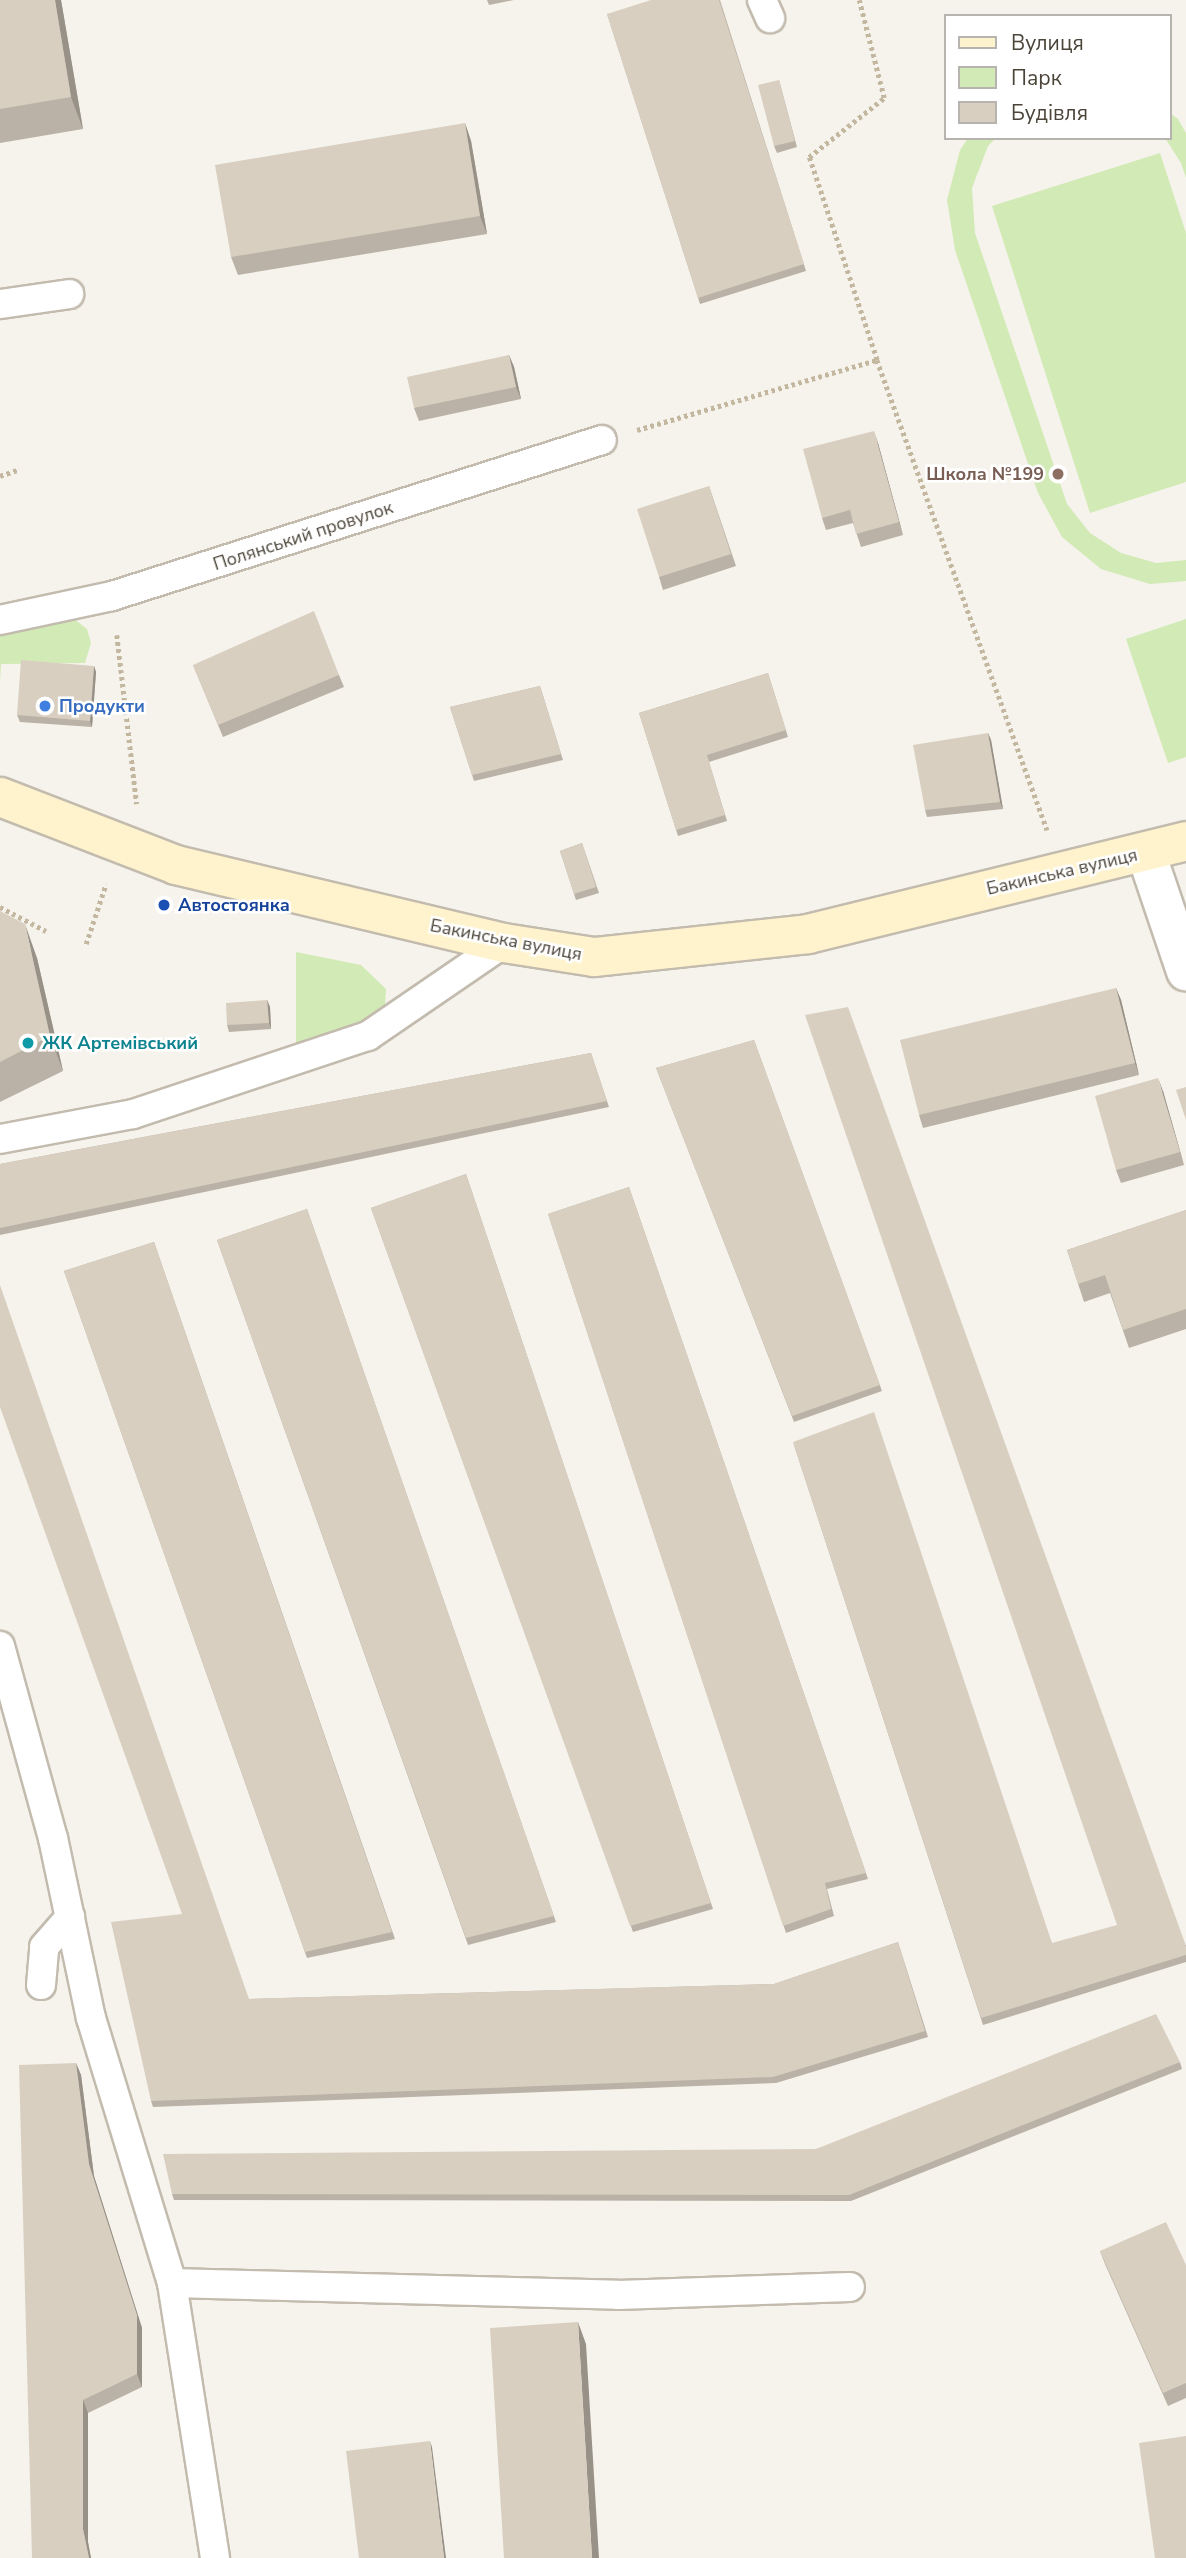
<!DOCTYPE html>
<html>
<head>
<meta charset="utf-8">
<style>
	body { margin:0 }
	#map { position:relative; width:1186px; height:2558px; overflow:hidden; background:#f6f3ec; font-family:"Nunito Sans",sans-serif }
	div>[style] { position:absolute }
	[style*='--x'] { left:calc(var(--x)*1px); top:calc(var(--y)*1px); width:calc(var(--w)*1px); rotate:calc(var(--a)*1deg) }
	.green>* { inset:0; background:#d2eab5 }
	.path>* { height:4.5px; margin-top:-2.25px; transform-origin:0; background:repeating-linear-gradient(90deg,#c4b79f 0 3.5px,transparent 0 7px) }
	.roads { filter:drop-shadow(2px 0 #c2bbae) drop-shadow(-2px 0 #c2bbae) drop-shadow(0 2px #c2bbae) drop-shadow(0 -2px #c2bbae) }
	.lane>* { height:28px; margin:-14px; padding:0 14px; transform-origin:14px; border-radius:14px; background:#fff }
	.street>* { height:38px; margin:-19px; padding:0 19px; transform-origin:19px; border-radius:19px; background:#fff }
	.secondary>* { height:38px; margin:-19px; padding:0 19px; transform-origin:19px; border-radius:19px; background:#fff3cd }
	.wall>* { inset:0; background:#bab2a6 }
	.shaded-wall>* { inset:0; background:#979187 }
	.building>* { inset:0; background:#d8cfc1 }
	.dots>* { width:19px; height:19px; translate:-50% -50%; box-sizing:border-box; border:4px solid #fff; border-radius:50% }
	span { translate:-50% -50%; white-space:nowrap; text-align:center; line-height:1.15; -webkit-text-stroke:5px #fff; paint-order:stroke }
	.education-label { font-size:18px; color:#785e54; font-weight:700 }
	.right { translate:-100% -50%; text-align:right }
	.street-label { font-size:18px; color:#4b4439 }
	.shop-label { font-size:18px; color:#366cbe; font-weight:700 }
	.left { translate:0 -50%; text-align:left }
	.transit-label { font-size:18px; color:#164399; font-weight:700 }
	.culture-label { font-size:18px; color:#0d838f; font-weight:700 }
	.legend { position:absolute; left:944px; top:14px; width:228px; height:126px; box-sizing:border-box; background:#fff; border:2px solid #b7b4b0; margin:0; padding:9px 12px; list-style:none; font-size:21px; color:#4b4439 }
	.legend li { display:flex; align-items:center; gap:14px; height:35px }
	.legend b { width:35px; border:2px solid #b7b4b0 }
</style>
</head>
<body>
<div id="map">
	<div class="green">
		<i style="clip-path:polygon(1170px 113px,1178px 119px,1186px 133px,1186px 178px,1181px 163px,1165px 138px,1170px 138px)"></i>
		<i style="clip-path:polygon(968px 138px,996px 138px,988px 146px,972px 188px,975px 233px,1067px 504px,1090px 533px,1121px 553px,1156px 563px,1186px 560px,1186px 581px,1150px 584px,1101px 569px,1062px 537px,1038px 493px,955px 250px,947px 200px,960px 150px)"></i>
		<i style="clip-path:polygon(1160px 153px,1186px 233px,1186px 482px,1090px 513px,992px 206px)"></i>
		<i style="clip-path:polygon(69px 615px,87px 629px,91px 643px,85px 663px,1px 664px,0 683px,0 628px)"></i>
		<i style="clip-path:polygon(1186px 619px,1186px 757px,1168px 763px,1126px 639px)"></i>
		<i style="clip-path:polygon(296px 952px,361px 965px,386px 989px,385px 1006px,374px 1020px,296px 1047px)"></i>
	</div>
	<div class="path">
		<i style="--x:877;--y:360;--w:500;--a:70.1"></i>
		<i style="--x:637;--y:430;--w:250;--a:-16.3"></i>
		<i style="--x:877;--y:360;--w:214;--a:-108.5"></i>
		<i style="--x:809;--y:157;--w:95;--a:-38.2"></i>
		<i style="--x:884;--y:98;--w:101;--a:-104.3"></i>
		<i style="--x:0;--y:476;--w:18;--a:-19"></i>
		<i style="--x:117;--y:635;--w:170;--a:83.3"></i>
		<i style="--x:0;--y:907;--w:52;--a:27.6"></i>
		<i style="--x:86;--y:944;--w:63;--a:-71.6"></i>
	</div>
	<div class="roads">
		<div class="lane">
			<i style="--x:762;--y:0;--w:20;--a:66"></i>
			<i style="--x:0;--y:304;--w:70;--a:-8.2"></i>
			<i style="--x:0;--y:620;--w:115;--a:-12.1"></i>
			<i style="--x:112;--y:596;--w:514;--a:-17.66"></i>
			<i style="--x:0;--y:1139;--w:135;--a:-10.6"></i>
			<i style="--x:133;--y:1114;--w:248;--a:-18.4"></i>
			<i style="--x:368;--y:1036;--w:165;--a:-34.4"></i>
			<i style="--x:0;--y:1646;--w:199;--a:74.6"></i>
			<i style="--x:53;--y:1838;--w:184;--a:78.1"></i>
			<i style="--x:91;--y:2018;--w:277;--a:73"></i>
			<i style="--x:172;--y:2283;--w:278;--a:81.1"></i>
			<i style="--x:41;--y:1985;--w:38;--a:-85"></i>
			<i style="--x:44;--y:1947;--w:40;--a:-49"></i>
			<i style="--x:172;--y:2283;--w:446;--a:1.5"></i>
			<i style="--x:618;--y:2295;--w:232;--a:-2"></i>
		</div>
		<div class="street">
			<i style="--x:1146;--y:853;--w:125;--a:71.3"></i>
		</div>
		<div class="secondary">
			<i style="--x:0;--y:797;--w:189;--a:21.1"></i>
			<i style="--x:176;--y:865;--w:337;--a:13.4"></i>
			<i style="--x:504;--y:943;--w:91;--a:8.8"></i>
			<i style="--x:594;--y:957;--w:215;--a:-6.1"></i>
			<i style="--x:808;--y:934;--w:389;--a:-13.8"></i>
		</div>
	</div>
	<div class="wall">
		<i style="clip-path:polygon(0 0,61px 0,83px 129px,0 143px)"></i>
		<i style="clip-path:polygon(487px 0,514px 0,489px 5px)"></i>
		<i style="clip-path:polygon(720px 0,806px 271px,700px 304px,607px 14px)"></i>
		<i style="clip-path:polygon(779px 80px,797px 147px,777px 153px,774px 146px)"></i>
		<i style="clip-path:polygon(465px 123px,471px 141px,487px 234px,238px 275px,231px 257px)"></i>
		<i style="clip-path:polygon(509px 355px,514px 367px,521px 399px,419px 421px,414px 408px)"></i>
		<i style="clip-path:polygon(878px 443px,903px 535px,861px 547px,853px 523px,826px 530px,822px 518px)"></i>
		<i style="clip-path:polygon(709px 486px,736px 566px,663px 590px,659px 577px)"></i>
		<i style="clip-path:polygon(193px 665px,339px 675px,344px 687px,223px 737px)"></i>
		<i style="clip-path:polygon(94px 666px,96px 672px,92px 727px,20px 722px,17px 715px)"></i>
		<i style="clip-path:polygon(768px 673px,788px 737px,709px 762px,727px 821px,678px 836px,639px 713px)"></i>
		<i style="clip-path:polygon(540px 686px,563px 760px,474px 781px,450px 707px)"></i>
		<i style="clip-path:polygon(988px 733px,991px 740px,1003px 809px,927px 817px,925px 810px)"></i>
		<i style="clip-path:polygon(582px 843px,599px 893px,576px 900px,560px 851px)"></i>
		<i style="clip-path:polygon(0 911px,37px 958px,63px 1071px,0 1102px)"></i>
		<i style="clip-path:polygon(1116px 988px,1121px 1000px,1139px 1075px,923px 1128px,919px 1115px)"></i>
		<i style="clip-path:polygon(267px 1000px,270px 1007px,271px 1029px,229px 1032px,227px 1025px)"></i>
		<i style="clip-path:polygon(754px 1040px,882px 1391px,794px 1422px,656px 1068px)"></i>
		<i style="clip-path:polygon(591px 1053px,609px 1107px,0 1235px,0 1164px)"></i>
		<i style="clip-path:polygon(1163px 1091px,1184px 1165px,1121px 1183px,1116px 1170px)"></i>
		<i style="clip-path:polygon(466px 1174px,713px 1909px,633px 1932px,371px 1208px)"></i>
		<i style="clip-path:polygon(629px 1187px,868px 1879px,827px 1889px,834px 1916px,786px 1933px,548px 1214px)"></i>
		<i style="clip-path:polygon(307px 1209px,556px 1922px,468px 1945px,217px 1240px)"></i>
		<i style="clip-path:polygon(1186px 1210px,1186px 1329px,1129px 1348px,1110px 1293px,1084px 1302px,1067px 1250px)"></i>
		<i style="clip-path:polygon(154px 1242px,395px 1939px,307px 1958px,64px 1271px)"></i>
		<i style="clip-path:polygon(793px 1442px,1052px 1943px,1186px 1945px,1186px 1962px,983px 2025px)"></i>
		<i style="clip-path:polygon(182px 1914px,249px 1999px,774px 1984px,898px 1942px,928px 2037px,776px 2083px,153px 2107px,151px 2101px)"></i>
		<i style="clip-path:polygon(1180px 2062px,1182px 2069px,851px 2201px,174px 2200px,172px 2194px,816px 2149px)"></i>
		<i style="clip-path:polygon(76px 2063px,81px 2075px,94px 2176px,142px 2328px,142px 2387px,88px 2413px,88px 2542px,91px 2558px,32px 2558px)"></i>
		<i style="clip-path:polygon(1100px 2251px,1186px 2265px,1186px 2398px,1168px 2406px,1105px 2264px)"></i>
	</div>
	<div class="shaded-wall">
		<i style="clip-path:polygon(55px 0,61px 0,83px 129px,71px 97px)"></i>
		<i style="clip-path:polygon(465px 123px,471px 141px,487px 234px,480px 216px)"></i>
		<i style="clip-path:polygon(509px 355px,514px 367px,521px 399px,516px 387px)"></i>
		<i style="clip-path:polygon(874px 431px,878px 443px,903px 535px,899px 522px)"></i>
		<i style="clip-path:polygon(94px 666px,96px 672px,92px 727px,90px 721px)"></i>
		<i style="clip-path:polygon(988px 733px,991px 740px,1003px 809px,1000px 802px)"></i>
		<i style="clip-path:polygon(25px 924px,37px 958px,63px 1071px,50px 1036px)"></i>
		<i style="clip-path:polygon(1116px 988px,1121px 1000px,1139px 1075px,1135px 1063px)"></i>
		<i style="clip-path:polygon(267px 1000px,270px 1007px,271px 1029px,269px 1023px)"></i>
		<i style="clip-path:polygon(1158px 1078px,1163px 1091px,1184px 1165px,1180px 1152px)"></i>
		<i style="clip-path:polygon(76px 2063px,81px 2075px,94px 2176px,142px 2328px,142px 2387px,137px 2374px,89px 2164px)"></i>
		<i style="clip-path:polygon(578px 2322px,586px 2344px,599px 2558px,592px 2558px)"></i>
		<i style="clip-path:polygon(83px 2400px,88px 2413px,88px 2542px,91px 2558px,89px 2558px,83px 2529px)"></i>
		<i style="clip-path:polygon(430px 2441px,432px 2447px,446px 2558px,444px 2558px)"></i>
	</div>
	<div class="building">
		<i style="clip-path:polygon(0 0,55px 0,71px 97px,0 109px)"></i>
		<i style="clip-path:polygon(651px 0,719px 0,804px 264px,698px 298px,607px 14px)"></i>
		<i style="clip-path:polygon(779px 80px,795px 141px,774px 146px,758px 85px)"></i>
		<i style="clip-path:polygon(465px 123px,480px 216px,231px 257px,215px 165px)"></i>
		<i style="clip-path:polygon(509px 355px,516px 387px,414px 408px,407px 377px)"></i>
		<i style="clip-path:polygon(874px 431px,899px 522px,856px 534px,850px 510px,822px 518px,803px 449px)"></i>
		<i style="clip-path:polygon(709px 486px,731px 554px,659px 577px,637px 509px)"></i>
		<i style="clip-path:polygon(314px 611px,339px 675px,218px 725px,193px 665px)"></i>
		<i style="clip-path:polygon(21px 660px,94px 666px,90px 721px,17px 715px)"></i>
		<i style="clip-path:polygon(768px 673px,786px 730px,707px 755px,725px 815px,676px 830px,639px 713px)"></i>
		<i style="clip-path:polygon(540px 686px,561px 754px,472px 775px,450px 707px)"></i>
		<i style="clip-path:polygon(988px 733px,1000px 802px,925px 810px,913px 745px)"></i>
		<i style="clip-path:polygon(582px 843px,596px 887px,574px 894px,560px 851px)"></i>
		<i style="clip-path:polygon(0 911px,25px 924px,50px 1036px,0 1062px)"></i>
		<i style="clip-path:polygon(1116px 988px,1135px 1063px,919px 1115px,900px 1040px)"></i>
		<i style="clip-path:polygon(267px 1000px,269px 1023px,227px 1025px,226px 1003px)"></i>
		<i style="clip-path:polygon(848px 1007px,1186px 1946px,1186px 1955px,981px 2018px,793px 1442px,874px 1412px,1052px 1943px,1117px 1925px,805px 1015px)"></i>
		<i style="clip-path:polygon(754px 1040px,880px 1385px,792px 1416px,656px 1068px)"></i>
		<i style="clip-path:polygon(591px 1053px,607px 1101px,0 1228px,0 1164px)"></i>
		<i style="clip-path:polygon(1158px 1078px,1180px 1152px,1116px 1170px,1095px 1096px)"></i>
		<i style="clip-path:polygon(1186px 1087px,1186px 1120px,1176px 1090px)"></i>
		<i style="clip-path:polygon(466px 1174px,711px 1903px,630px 1926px,371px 1208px)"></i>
		<i style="clip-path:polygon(629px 1187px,866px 1873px,825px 1883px,831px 1909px,783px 1926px,548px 1214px)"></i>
		<i style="clip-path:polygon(307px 1209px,554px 1916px,466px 1938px,217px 1240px)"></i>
		<i style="clip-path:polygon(1186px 1210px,1186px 1309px,1123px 1330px,1105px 1275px,1078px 1284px,1067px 1250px)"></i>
		<i style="clip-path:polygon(154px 1242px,392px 1932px,305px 1952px,64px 1271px)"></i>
		<i style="clip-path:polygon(0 1285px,249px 1999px,774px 1984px,898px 1942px,925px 2031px,773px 2077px,151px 2101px,111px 1922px,182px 1914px,0 1407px)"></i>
		<i style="clip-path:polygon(1156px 2014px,1180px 2062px,849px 2195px,172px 2194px,163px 2154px,816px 2149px)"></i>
		<i style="clip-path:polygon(76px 2063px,89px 2164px,137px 2315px,137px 2374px,83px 2400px,83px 2529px,89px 2558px,32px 2558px,19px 2065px)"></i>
		<i style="clip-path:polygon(1166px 2222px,1186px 2265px,1186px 2383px,1163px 2393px,1100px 2251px)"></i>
		<i style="clip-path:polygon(578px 2322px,592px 2558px,504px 2558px,490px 2328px)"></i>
		<i style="clip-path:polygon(1186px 2436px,1186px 2558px,1155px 2558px,1139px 2443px)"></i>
		<i style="clip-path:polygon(430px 2441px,444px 2558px,359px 2558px,346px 2451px)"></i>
	</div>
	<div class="dots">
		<i style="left:1058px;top:474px;background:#8d6e63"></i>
		<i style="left:45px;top:706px;background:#3f7fe0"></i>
		<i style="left:164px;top:905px;background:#1a4fb4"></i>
		<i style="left:28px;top:1043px;background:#0f9aa8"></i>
	</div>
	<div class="education-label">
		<span class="right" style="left:1044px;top:474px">Школа №199</span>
	</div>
	<div class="street-label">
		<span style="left:303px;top:536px;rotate:-18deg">Полянський провулок</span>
		<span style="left:1062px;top:872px;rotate:-13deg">Бакинська вулиця</span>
		<span style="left:506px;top:940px;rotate:11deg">Бакинська вулиця</span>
	</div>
	<div class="shop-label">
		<span class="left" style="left:59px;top:706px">Продукти</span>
	</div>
	<div class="transit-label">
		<span class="left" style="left:178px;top:905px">Автостоянка</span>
	</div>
	<div class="culture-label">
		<span class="left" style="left:42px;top:1043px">ЖК Артемівський</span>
	</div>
	<ul class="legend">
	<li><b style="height:9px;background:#fff3cd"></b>Вулиця</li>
	<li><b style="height:19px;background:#d2eab5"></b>Парк</li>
	<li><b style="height:19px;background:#d8cfc1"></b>Будівля</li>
	</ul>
</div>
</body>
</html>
